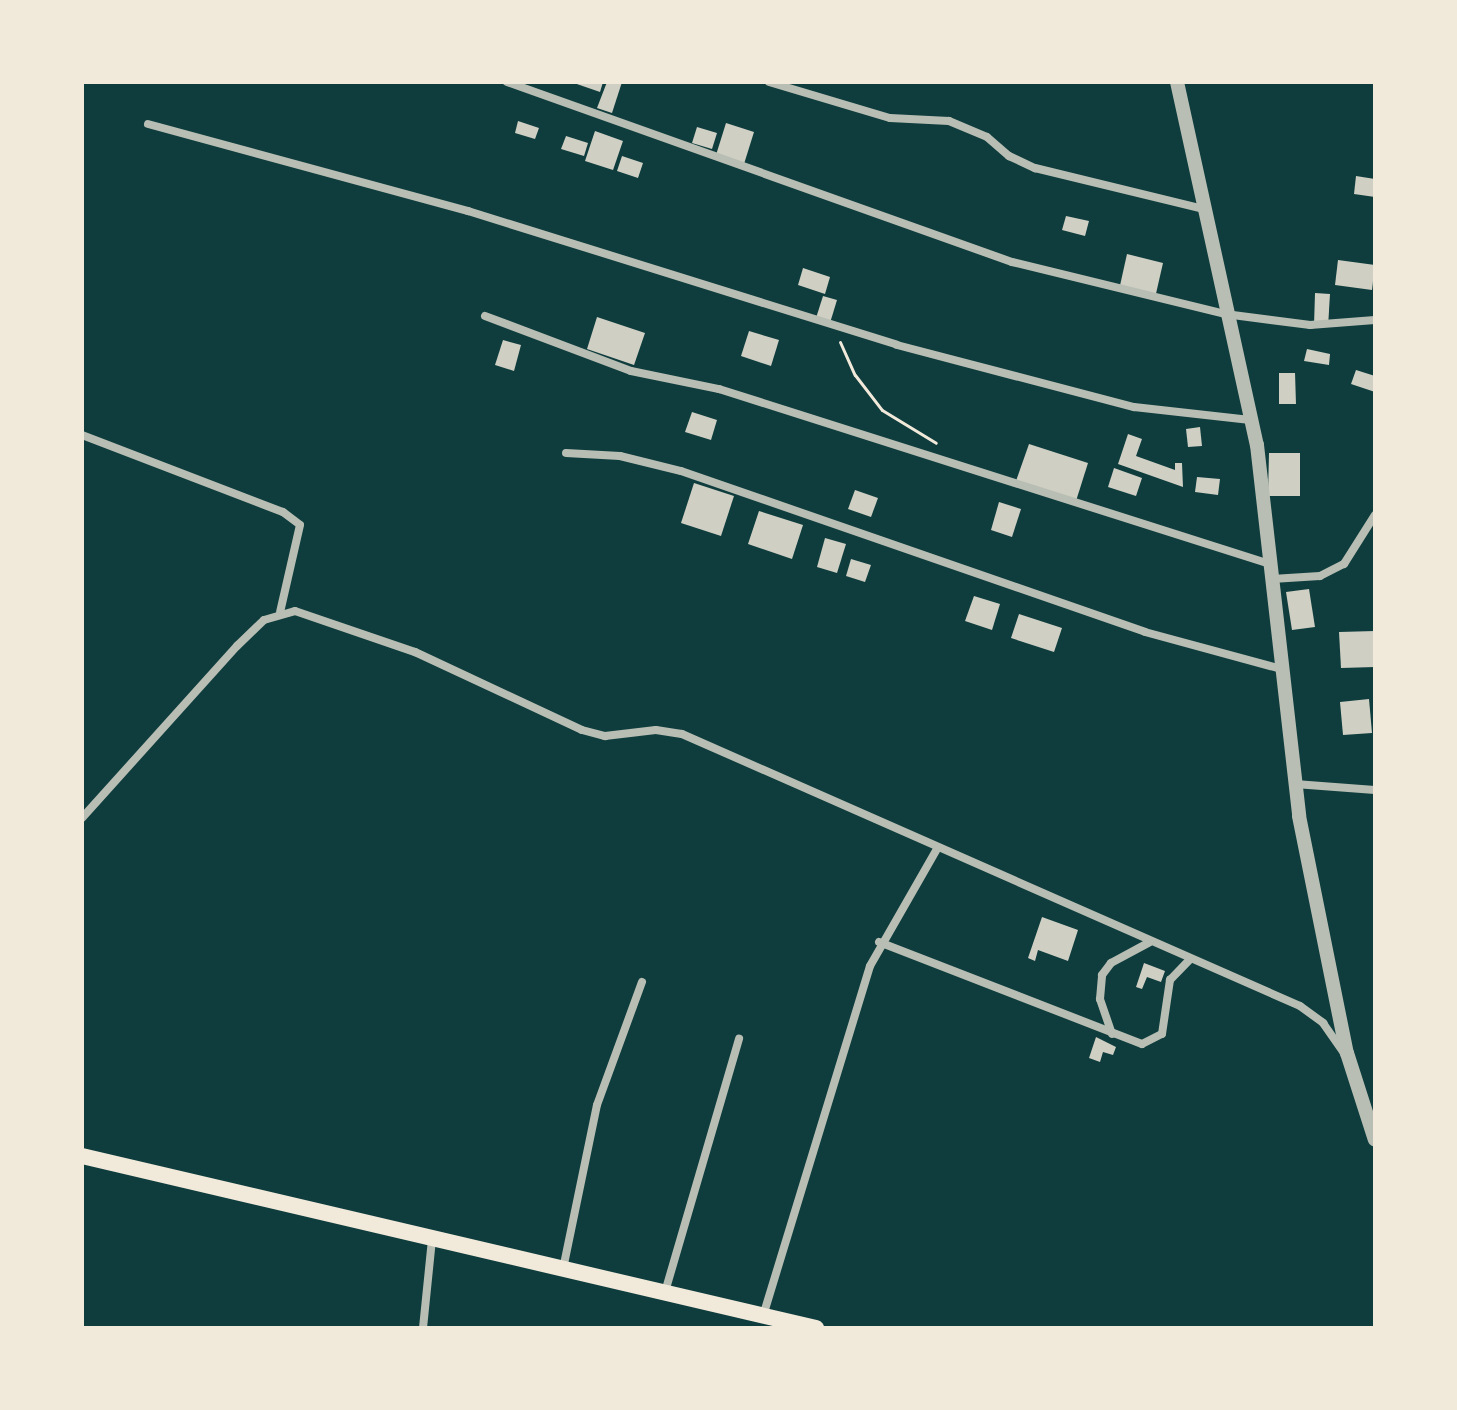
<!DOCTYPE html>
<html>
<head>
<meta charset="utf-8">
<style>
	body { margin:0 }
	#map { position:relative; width:1457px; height:1410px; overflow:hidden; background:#0f3d3e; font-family:"Alegreya Sans",sans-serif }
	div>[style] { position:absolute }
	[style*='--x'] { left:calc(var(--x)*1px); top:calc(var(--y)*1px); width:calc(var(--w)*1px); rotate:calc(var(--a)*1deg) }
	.building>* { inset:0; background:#cfcfc3 }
	.path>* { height:3px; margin:-1.5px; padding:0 1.5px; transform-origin:1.5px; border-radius:1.5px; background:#f1e9da }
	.minor>* { height:8px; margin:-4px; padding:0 4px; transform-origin:4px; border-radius:4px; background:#b8beb3 }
	.tertiary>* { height:14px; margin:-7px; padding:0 7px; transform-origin:7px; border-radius:7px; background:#b8beb3 }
	.primary>* { height:16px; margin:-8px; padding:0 8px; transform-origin:8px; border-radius:8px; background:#f1e9da }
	span { translate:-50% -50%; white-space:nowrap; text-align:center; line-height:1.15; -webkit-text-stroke:8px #f1e9da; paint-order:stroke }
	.frame { position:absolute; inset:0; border:84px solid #f1e9da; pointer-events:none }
</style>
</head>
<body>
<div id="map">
	<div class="building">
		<i style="clip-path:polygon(571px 82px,603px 82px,600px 92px)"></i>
		<i style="clip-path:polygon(607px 82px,622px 82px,612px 113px,597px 108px)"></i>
		<i style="clip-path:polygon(518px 121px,539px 128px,535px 139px,515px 133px)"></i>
		<i style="clip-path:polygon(726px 123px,754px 132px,744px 164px,716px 155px)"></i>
		<i style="clip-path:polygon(697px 127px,717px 133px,712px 149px,692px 143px)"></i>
		<i style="clip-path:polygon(595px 131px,623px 141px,613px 170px,585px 161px)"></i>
		<i style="clip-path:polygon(566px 136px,588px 143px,584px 156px,561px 149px)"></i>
		<i style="clip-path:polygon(622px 156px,643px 163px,638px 178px,617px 171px)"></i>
		<i style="clip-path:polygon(1356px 176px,1375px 179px,1375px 197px,1354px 194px)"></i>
		<i style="clip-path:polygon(1066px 216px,1089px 221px,1085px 236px,1062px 230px)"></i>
		<i style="clip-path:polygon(1127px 254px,1163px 263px,1155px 298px,1119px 290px)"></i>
		<i style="clip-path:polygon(1338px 260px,1375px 265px,1372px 290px,1335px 285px)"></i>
		<i style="clip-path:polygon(803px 268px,830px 277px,825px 294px,798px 285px)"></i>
		<i style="clip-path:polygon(1315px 293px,1330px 294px,1328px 327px,1314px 326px)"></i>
		<i style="clip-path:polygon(823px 296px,837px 300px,830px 323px,816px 318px)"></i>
		<i style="clip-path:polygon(597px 317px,645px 333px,634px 365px,587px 349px)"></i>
		<i style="clip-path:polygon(749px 331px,779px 340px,771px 366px,741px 356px)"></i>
		<i style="clip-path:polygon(503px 340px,521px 345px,514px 371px,495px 365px)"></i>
		<i style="clip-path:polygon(1307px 349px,1330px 354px,1329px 365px,1304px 361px)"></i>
		<i style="clip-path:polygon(1356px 370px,1375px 376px,1375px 392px,1351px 384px)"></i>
		<i style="clip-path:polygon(1279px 373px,1295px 373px,1296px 404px,1279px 404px)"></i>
		<i style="clip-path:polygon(692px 412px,717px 420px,711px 440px,685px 432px)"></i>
		<i style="clip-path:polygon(1200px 427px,1202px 446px,1188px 447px,1186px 429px)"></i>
		<i style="clip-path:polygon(1128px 434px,1142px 439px,1136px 456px,1175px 470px,1175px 463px,1182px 463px,1183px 487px,1118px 464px)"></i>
		<i style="clip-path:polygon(1029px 444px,1088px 463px,1076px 501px,1016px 481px)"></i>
		<i style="clip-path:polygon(1269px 453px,1300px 453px,1300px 496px,1268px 496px)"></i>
		<i style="clip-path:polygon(1114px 468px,1142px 478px,1136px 496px,1108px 487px)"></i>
		<i style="clip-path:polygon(1197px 477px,1220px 479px,1218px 495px,1195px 492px)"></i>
		<i style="clip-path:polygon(694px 483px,734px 496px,721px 536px,681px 523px)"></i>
		<i style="clip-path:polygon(855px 490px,878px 498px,871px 517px,848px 509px)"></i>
		<i style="clip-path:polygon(999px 502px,1021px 509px,1012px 537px,991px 530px)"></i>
		<i style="clip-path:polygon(759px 511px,803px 525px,792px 559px,748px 544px)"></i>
		<i style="clip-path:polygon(825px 538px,846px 544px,837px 573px,817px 567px)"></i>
		<i style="clip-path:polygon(851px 559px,871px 565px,865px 582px,846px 576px)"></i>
		<i style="clip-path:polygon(1309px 589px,1315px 627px,1292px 630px,1286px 592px)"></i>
		<i style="clip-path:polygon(974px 596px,1000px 604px,992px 630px,965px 621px)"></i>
		<i style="clip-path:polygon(1019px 614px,1062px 628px,1054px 652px,1011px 638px)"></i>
		<i style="clip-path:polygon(1375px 631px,1375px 667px,1341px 668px,1339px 632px)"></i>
		<i style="clip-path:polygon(1369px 699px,1372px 733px,1343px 735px,1340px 702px)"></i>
		<i style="clip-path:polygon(1042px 917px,1078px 930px,1068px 961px,1038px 950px,1035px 961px,1028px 958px)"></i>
		<i style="clip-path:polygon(1144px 963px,1165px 971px,1161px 982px,1147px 977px,1142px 989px,1136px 987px)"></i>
		<i style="clip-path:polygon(1096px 1037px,1116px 1047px,1113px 1055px,1103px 1052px,1100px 1062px,1089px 1058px)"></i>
	</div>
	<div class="path">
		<i style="--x:840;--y:342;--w:36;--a:66"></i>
		<i style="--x:855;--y:375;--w:44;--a:52.4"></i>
		<i style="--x:882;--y:410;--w:63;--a:31.4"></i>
	</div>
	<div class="minor">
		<i style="--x:507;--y:82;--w:536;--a:19.62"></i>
		<i style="--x:1012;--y:262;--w:219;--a:13.7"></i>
		<i style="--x:1225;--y:314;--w:86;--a:7.4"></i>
		<i style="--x:1310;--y:325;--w:65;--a:-4.4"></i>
		<i style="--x:769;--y:82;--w:126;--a:16.6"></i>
		<i style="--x:890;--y:118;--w:59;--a:2.9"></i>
		<i style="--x:949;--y:121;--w:41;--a:22.8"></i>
		<i style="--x:987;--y:137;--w:29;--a:41"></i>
		<i style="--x:1009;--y:156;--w:29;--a:25"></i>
		<i style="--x:1035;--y:168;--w:173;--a:13.7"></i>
		<i style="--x:148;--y:124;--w:332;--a:15.2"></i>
		<i style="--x:468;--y:211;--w:449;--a:17.3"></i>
		<i style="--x:897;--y:345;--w:245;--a:14.7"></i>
		<i style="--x:1134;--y:407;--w:117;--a:6.4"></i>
		<i style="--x:485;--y:316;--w:156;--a:20.6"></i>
		<i style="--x:631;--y:371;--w:90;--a:11.6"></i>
		<i style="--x:719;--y:389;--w:578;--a:17.62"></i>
		<i style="--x:82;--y:435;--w:215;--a:21"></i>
		<i style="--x:283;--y:512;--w:21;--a:37"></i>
		<i style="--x:300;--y:525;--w:89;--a:102.9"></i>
		<i style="--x:566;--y:453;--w:54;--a:3.2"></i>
		<i style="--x:620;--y:456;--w:63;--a:13.8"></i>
		<i style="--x:681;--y:471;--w:491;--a:19.1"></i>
		<i style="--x:1145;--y:632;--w:141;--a:15.2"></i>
		<i style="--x:1272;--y:579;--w:48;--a:-3.6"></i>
		<i style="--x:1320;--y:576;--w:27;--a:-27"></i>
		<i style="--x:1344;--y:564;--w:58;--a:-57.7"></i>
		<i style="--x:1295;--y:784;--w:80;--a:4.3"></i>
		<i style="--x:82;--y:818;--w:232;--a:-48"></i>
		<i style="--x:237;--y:646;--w:37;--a:-44"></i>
		<i style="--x:264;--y:620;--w:32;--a:-16"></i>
		<i style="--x:295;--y:611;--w:127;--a:18.9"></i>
		<i style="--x:415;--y:652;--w:184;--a:25"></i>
		<i style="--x:582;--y:730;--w:24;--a:15"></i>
		<i style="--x:605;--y:736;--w:51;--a:-6.7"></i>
		<i style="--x:656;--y:730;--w:26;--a:9"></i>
		<i style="--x:682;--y:734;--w:675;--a:23.76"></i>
		<i style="--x:1300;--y:1006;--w:29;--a:36"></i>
		<i style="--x:1323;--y:1023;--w:35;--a:55"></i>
		<i style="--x:879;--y:942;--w:282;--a:21.2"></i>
		<i style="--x:1142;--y:1044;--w:22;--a:-27"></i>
		<i style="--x:1162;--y:1034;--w:55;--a:-81.6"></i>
		<i style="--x:1170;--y:980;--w:29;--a:-46"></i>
		<i style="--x:1112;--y:1034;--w:37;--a:-109"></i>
		<i style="--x:1100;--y:999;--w:24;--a:-85"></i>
		<i style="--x:1102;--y:975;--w:15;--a:-53"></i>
		<i style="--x:1111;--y:963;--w:44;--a:-28.3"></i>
		<i style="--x:563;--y:1269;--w:167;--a:-78.3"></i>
		<i style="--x:597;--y:1105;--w:131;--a:-69.9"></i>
		<i style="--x:665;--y:1292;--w:264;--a:-73.7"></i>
		<i style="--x:763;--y:1316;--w:366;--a:-73"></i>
		<i style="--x:870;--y:966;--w:135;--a:-60.2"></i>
		<i style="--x:423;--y:1328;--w:89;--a:-84.2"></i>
	</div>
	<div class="tertiary">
		<i style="--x:1177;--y:82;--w:372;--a:77.6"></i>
		<i style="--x:1257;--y:445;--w:373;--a:83.5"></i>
		<i style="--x:1299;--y:816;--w:242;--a:78.6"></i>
		<i style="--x:1347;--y:1053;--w:91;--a:72.2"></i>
	</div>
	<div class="primary">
		<i style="--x:82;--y:1156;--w:754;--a:13.19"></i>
	</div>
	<div class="frame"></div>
</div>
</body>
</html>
